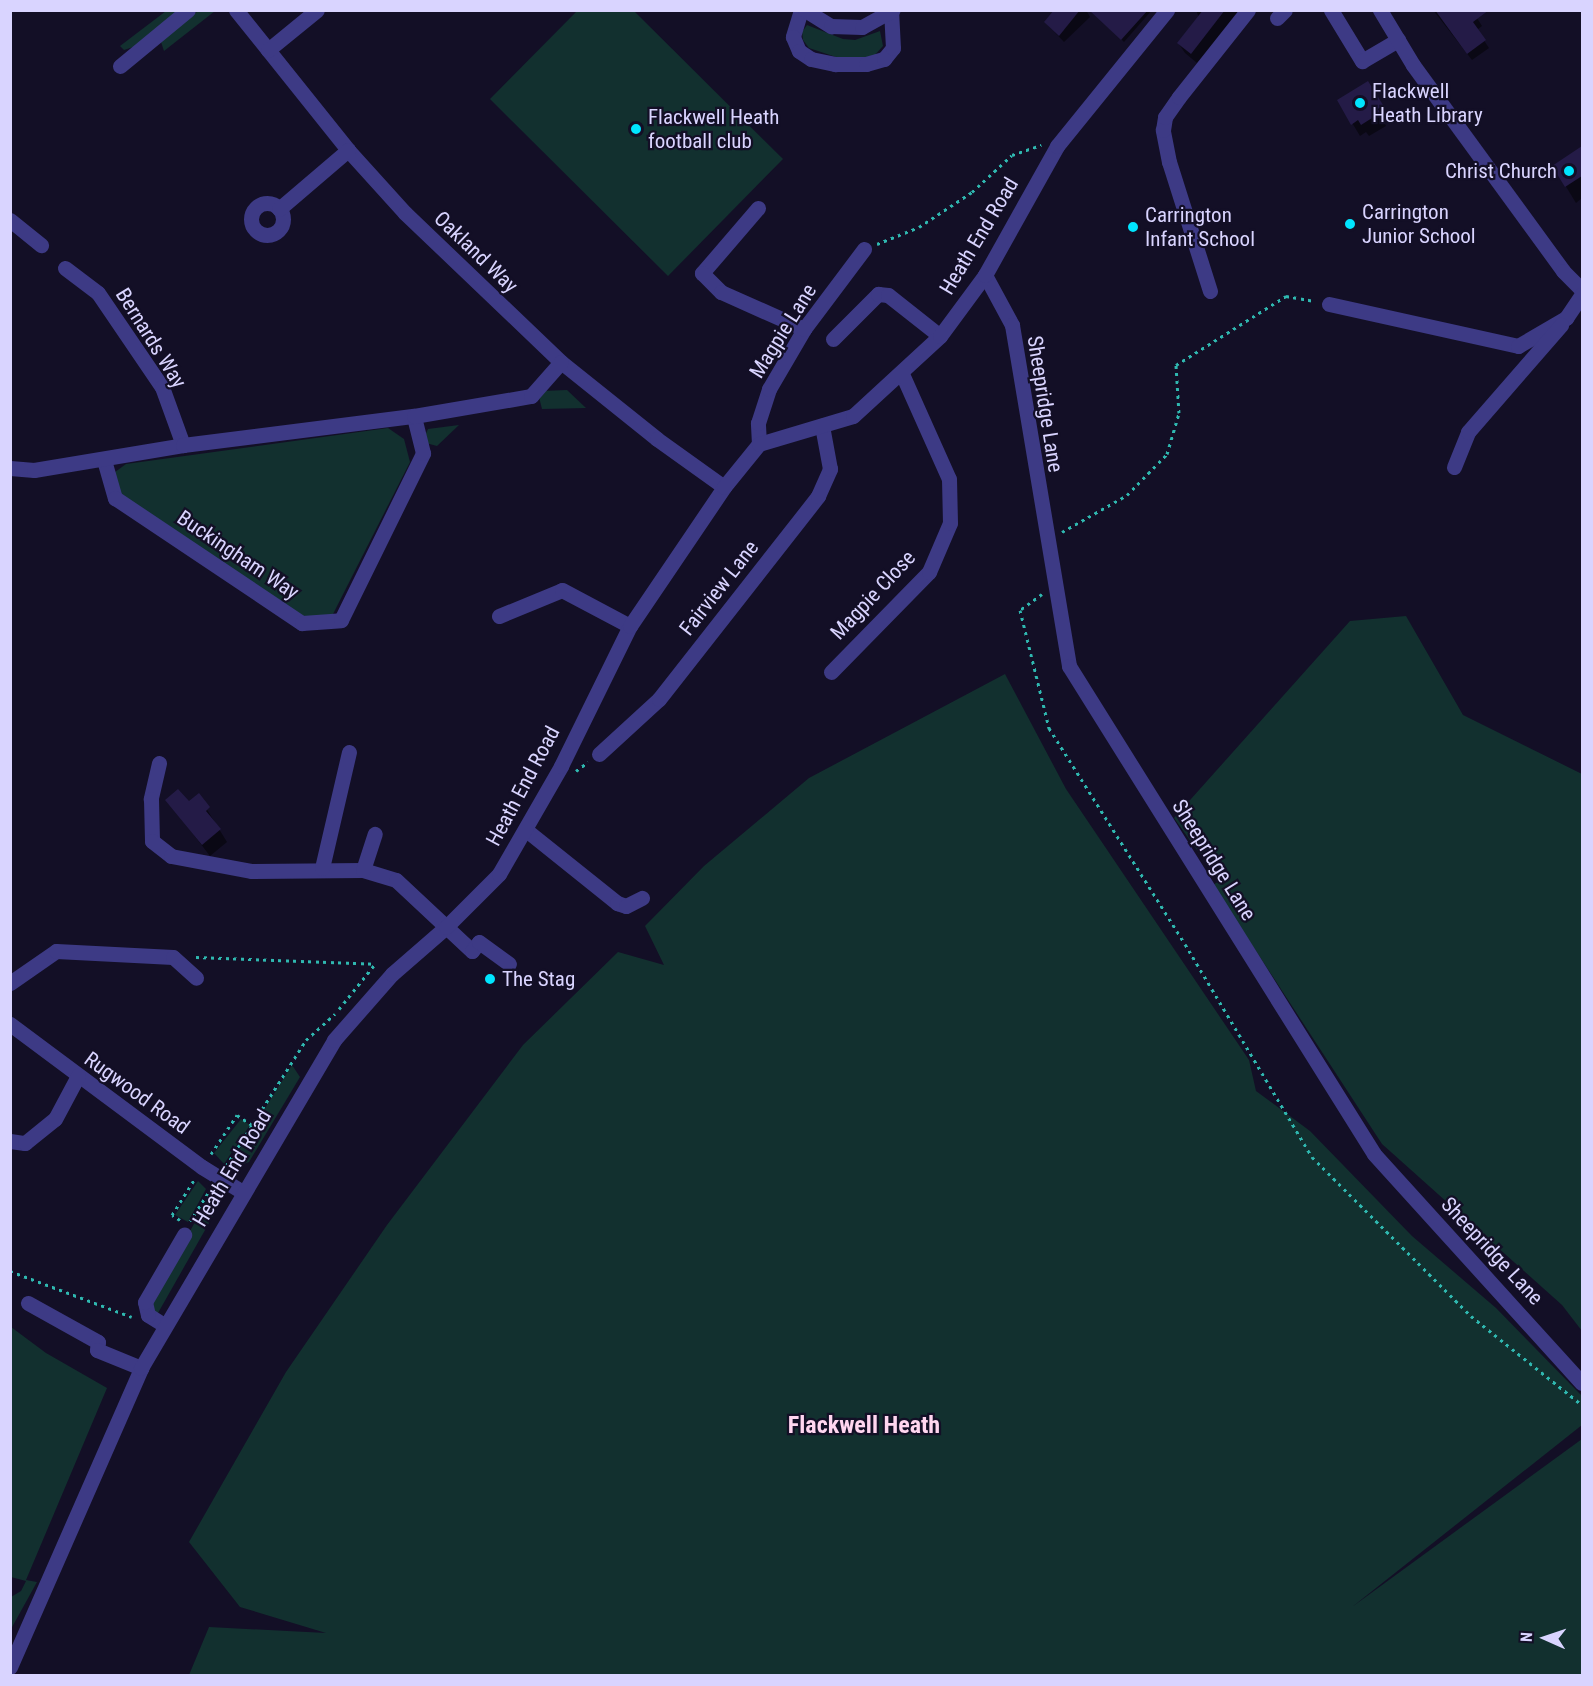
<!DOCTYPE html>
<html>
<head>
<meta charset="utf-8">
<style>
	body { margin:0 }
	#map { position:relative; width:1593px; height:1686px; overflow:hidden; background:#130f26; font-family:"Roboto Condensed",sans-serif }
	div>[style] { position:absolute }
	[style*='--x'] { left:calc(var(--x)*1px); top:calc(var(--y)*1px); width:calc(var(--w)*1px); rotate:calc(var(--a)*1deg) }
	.green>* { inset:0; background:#12302f }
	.shadow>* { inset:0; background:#0007 }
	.building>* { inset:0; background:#241b47 }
	.path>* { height:3px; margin-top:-1.5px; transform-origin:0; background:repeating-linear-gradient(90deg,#2fb8b0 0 3px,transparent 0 7.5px) }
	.minor>* { height:15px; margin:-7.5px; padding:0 7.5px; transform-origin:7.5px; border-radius:7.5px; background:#3d3a85 }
	.minor>.ring { margin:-7.5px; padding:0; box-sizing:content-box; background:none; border:15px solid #3d3a85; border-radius:50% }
	.dots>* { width:16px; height:16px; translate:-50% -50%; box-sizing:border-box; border:3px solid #130f26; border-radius:50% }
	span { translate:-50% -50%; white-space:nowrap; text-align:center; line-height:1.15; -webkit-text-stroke:4.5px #130f26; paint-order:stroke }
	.poi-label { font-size:21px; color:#d9d4ff }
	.left { translate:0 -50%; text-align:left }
	.right { translate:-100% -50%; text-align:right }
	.street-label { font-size:21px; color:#d9d4ff }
	.quarter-label { font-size:24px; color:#ffd6f0; font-weight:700 }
	.frame { position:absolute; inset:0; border:12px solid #d9d4ff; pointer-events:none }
	.north { position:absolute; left:1515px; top:1608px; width:60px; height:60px; -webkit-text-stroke:4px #130f26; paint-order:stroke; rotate:273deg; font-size:16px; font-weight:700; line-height:24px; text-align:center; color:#d9d4ff }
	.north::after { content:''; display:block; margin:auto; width:21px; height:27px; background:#d9d4ff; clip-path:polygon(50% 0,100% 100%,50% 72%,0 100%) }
</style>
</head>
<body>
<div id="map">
	<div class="green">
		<i style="clip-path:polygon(166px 11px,182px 11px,139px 45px,124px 50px,120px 46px)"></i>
		<i style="clip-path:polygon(198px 11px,215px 11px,164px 51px,161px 42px)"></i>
		<i style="clip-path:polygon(577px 11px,634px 11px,783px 159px,668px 276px,490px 99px)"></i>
		<i style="clip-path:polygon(807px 25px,843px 39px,855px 40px,880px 31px,883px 46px,873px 57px,836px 57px,809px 48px,803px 40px,802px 32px)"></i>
		<i style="clip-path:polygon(567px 390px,586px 408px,542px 409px,539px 397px,543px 391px)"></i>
		<i style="clip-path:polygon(459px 425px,437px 446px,422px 442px,428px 429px)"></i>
		<i style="clip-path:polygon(388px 428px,404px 439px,410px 462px,330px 620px,312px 622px,112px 492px,111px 475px,126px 464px)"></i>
		<i style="clip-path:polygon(1406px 616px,1463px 715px,1582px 774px,1582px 1331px,1562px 1305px,1382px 1144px,1213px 885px,1219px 881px,1174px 818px,1350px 621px)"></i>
		<i style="clip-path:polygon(1005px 674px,1066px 789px,1249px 1060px,1256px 1091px,1310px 1131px,1412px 1236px,1496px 1308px,1582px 1396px,1582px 1425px,1352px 1607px,1582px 1439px,1582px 1675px,189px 1675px,209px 1627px,326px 1633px,240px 1607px,189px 1542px,286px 1372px,387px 1225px,523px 1045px,618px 952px,664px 965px,645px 926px,704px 866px,809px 778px)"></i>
		<i style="clip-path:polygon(292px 1065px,300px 1077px,249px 1162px,226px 1171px)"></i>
		<i style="clip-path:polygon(241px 1119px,250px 1125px,224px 1164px,214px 1153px)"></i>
		<i style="clip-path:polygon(198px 1181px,206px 1189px,188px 1222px,175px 1215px)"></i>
		<i style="clip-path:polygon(212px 1192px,217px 1202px,213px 1216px,158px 1313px,153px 1314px,151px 1300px)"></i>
		<i style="clip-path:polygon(11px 1327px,46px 1353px,107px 1388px,26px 1580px,37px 1582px,11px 1629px,11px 1597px,21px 1591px,26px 1581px,11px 1577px)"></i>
	</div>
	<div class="shadow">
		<i style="clip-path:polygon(1057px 10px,1086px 10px,1090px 17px,1064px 42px,1046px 23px)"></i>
		<i style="clip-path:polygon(1114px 10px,1152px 10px,1124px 42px,1104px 22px)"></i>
		<i style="clip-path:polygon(1239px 10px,1197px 63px,1185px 53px,1179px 44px,1199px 18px,1196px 10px)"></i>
		<i style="clip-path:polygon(1433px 10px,1472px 10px,1482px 26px,1477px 30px,1489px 48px,1472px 60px)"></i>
		<i style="clip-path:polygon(1368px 83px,1389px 118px,1384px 122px,1386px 126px,1369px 136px,1366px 132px,1360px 136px,1339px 101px)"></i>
		<i style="clip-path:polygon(1582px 148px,1582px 198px,1576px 203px,1554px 167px)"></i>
		<i style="clip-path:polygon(198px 795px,227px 842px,210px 856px,167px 800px,188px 803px)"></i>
	</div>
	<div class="building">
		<i style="clip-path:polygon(1054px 10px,1080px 10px,1059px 36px,1044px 22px)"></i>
		<i style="clip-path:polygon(1089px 10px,1148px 10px,1121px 40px)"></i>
		<i style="clip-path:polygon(1203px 10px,1225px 10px,1191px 54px,1177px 43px)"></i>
		<i style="clip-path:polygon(1435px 10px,1489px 10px,1473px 22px,1486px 40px,1467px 54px)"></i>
		<i style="clip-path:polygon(1368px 81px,1383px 105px,1378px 109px,1380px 113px,1361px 125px,1358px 120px,1351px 125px,1337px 100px)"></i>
		<i style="clip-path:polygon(1582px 146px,1582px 176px,1565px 187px,1552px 166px)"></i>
		<i style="clip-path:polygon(178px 789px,189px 801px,199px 793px,210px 807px,206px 811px,221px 829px,202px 845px,165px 800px)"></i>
	</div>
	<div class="path">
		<i style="--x:877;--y:244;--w:45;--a:-22"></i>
		<i style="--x:919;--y:227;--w:64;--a:-33.4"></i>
		<i style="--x:972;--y:192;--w:54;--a:-42.8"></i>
		<i style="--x:1012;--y:155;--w:31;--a:-19"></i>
		<i style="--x:1062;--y:532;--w:75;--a:-29.6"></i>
		<i style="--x:1127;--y:495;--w:57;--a:-45.7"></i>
		<i style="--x:1167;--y:454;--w:43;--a:-73.7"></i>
		<i style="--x:1179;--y:413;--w:48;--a:-93.6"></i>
		<i style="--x:1176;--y:365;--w:130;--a:-32.1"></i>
		<i style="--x:1286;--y:296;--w:29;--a:10"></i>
		<i style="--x:1042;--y:594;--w:27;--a:144"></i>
		<i style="--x:1020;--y:610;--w:122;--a:76.2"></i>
		<i style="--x:1049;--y:728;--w:255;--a:57.8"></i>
		<i style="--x:1185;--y:944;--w:248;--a:59.2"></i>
		<i style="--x:1312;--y:1157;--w:225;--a:45"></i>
		<i style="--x:1471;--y:1316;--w:142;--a:38.7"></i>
		<i style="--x:576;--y:771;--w:15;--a:-37"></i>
		<i style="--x:196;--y:957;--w:179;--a:2.2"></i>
		<i style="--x:339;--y:1009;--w:58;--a:-51.3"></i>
		<i style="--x:211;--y:1154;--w:47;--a:-56.3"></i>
		<i style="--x:237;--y:1115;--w:18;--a:34"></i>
		<i style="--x:226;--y:1166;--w:149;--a:-57.6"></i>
		<i style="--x:306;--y:1040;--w:39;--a:-42"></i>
		<i style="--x:180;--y:1220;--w:9;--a:-148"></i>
		<i style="--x:172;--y:1215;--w:41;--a:-57.8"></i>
		<i style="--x:190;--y:1221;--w:38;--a:-57"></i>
		<i style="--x:10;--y:1271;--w:130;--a:20.7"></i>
	</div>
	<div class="minor">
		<i style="--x:236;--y:10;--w:179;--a:51.3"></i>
		<i style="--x:348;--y:150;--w:85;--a:47.9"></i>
		<i style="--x:405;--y:213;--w:216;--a:43.7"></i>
		<i style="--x:561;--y:362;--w:123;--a:38.7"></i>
		<i style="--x:657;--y:439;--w:82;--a:35.6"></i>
		<i style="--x:801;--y:10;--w:28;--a:107"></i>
		<i style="--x:793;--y:37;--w:15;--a:67"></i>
		<i style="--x:799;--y:51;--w:14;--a:34"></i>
		<i style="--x:811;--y:59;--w:25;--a:12"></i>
		<i style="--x:835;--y:64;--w:31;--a:0"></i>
		<i style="--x:866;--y:64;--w:19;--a:-16"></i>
		<i style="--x:884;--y:59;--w:14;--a:-51"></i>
		<i style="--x:893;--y:48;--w:36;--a:-93"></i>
		<i style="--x:805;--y:10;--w:31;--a:32"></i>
		<i style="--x:831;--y:26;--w:31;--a:2"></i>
		<i style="--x:862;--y:27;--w:35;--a:-29"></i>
		<i style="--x:1331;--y:10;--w:60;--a:58.7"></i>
		<i style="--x:1362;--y:61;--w:42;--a:-30.3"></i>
		<i style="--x:1380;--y:10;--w:64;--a:59"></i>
		<i style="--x:1413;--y:65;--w:255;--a:53.9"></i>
		<i style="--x:1563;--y:271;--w:27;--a:45"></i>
		<i style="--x:1277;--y:18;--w:11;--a:-45"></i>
		<i style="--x:268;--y:50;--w:63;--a:-39.2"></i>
		<i style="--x:120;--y:66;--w:88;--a:-39.5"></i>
		<i class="ring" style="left:251px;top:203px;width:17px;height:17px"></i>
		<i style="--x:758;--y:208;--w:86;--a:130.7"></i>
		<i style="--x:702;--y:273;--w:27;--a:45"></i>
		<i style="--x:721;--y:292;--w:91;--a:24"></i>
		<i style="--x:279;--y:209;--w:91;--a:-40.5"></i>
		<i style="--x:10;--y:220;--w:40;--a:39"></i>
		<i style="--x:65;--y:268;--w:41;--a:37.1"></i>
		<i style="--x:98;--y:293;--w:114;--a:55.8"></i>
		<i style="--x:162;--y:387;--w:62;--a:70.1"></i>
		<i style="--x:985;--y:275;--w:57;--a:61.6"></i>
		<i style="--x:1012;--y:325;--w:346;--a:80.5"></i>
		<i style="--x:1069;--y:666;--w:575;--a:57.99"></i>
		<i style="--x:1374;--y:1154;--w:309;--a:47.8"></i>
		<i style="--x:1210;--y:291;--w:135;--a:-107.6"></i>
		<i style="--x:1169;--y:162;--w:33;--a:-101"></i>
		<i style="--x:1163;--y:130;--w:13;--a:-81"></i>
		<i style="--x:1165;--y:117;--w:24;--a:-55"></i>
		<i style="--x:1179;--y:97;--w:111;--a:-51.6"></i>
		<i style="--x:1329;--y:304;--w:194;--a:12.5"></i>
		<i style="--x:1518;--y:346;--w:56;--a:-30.3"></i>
		<i style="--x:1566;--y:318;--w:29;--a:-56"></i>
		<i style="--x:833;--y:339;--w:64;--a:-45"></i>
		<i style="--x:878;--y:294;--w:10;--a:6"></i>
		<i style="--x:888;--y:295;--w:66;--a:38.3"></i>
		<i style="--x:759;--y:444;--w:21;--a:-93"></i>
		<i style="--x:758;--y:423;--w:36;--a:-72"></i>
		<i style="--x:769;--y:389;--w:69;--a:-59.7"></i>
		<i style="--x:804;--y:329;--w:100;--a:-53.1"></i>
		<i style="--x:104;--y:460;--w:40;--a:74"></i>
		<i style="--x:115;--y:498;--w:225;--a:33.8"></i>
		<i style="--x:302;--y:623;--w:39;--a:-4"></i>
		<i style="--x:341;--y:620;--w:186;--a:-63.8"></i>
		<i style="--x:423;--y:453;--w:38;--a:-104"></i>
		<i style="--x:1454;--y:467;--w:38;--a:-68"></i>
		<i style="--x:1468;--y:432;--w:142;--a:-49"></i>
		<i style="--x:10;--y:468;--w:24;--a:5"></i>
		<i style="--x:34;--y:470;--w:151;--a:-9.5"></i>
		<i style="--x:183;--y:445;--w:233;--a:-7.2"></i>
		<i style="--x:414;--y:416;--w:119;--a:-9.7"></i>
		<i style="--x:531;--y:396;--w:45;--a:-48.6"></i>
		<i style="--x:499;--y:616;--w:68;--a:-22.4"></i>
		<i style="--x:562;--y:590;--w:77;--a:27.9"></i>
		<i style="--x:831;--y:672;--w:140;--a:-45.6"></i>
		<i style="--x:929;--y:572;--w:53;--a:-66.8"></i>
		<i style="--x:950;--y:523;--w:44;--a:-91.3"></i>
		<i style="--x:949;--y:479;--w:115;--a:-114.1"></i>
		<i style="--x:599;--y:754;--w:81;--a:-42.5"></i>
		<i style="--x:659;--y:699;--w:258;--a:-51.9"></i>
		<i style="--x:818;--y:496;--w:30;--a:-66"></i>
		<i style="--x:830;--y:469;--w:44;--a:-100.5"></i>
		<i style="--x:159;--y:763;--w:37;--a:103"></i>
		<i style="--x:151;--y:799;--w:42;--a:88.6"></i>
		<i style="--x:152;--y:841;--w:24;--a:38"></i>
		<i style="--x:171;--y:856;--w:81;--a:10.6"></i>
		<i style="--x:251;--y:871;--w:112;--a:-0.5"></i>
		<i style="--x:363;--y:870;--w:34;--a:17"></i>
		<i style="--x:396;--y:880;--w:104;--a:43.1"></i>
		<i style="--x:472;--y:951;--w:11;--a:-52"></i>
		<i style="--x:479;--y:942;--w:37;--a:36"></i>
		<i style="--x:526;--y:830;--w:117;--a:38.7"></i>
		<i style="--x:617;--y:903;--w:9;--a:18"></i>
		<i style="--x:626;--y:906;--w:18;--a:-27"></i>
		<i style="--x:322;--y:868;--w:119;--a:-76.9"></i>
		<i style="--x:363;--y:870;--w:38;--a:-72"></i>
		<i style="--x:10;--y:983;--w:56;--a:-34.8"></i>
		<i style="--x:56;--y:951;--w:117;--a:2.9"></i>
		<i style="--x:173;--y:957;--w:31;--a:42"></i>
		<i style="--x:10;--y:1024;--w:239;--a:36.7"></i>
		<i style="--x:202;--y:1167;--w:46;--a:31.6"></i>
		<i style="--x:10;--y:1141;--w:15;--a:8"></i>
		<i style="--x:25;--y:1143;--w:38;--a:-39"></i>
		<i style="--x:55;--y:1119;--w:49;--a:-61.9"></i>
		<i style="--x:28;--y:1303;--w:80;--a:29.1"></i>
		<i style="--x:98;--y:1342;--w:8;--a:97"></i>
		<i style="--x:97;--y:1350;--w:48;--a:22.2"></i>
		<i style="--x:164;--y:1325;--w:19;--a:-148"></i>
		<i style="--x:148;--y:1315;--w:13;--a:-103"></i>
		<i style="--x:145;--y:1302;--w:78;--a:-59.8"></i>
		<i style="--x:10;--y:1667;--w:326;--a:-66.3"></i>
		<i style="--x:141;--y:1368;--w:381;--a:-59.5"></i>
		<i style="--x:334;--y:1040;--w:88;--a:-48.7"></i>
		<i style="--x:392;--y:974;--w:72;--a:-41"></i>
		<i style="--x:446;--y:927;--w:75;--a:-45"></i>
		<i style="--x:499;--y:874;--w:125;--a:-60.1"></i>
		<i style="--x:561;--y:766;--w:156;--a:-63.8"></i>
		<i style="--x:630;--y:626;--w:168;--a:-55.9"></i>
		<i style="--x:724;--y:487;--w:55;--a:-50.9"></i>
		<i style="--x:759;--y:444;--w:98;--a:-16.6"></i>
		<i style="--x:853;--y:416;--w:118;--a:-42.6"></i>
		<i style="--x:940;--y:336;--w:76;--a:-53.6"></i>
		<i style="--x:985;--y:275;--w:148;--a:-60.8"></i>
		<i style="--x:1057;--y:146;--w:175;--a:-51"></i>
	</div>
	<div class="dots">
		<i style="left:1360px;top:103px;background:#00e5ff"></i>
		<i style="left:636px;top:129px;background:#00e5ff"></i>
		<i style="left:1569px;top:171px;background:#00e5ff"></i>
		<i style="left:1350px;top:224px;background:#00e5ff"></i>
		<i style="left:1133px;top:227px;background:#00e5ff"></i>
		<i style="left:490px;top:979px;background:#00e5ff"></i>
	</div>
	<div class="poi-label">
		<span class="left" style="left:1372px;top:103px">Flackwell<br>Heath Library</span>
		<span class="left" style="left:648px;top:129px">Flackwell Heath<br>football club</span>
		<span class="right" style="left:1557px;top:171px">Christ Church</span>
		<span class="left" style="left:1362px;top:224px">Carrington<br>Junior School</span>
		<span class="left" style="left:1145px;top:227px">Carrington<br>Infant School</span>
		<span class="left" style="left:502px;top:979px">The Stag</span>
	</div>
	<div class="street-label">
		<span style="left:979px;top:236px;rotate:-59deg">Heath End Road</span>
		<span style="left:476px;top:252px;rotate:44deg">Oakland Way</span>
		<span style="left:783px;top:331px;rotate:-58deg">Magpie Lane</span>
		<span style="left:151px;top:338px;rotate:58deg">Bernards Way</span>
		<span style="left:1045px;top:404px;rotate:81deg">Sheepridge Lane</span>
		<span style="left:238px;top:555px;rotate:34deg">Buckingham Way</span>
		<span style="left:719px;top:588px;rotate:-52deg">Fairview Lane</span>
		<span style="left:873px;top:595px;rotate:-47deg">Magpie Close</span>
		<span style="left:523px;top:786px;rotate:-62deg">Heath End Road</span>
		<span style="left:1214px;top:860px;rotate:58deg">Sheepridge Lane</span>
		<span style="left:137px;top:1093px;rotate:36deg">Rugwood Road</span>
		<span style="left:232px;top:1168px;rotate:-59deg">Heath End Road</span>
		<span style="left:1492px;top:1251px;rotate:47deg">Sheepridge Lane</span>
	</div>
	<div class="quarter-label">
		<span style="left:864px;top:1426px">Flackwell Heath</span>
	</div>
	<div class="frame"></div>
	<div class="north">N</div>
</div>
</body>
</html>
